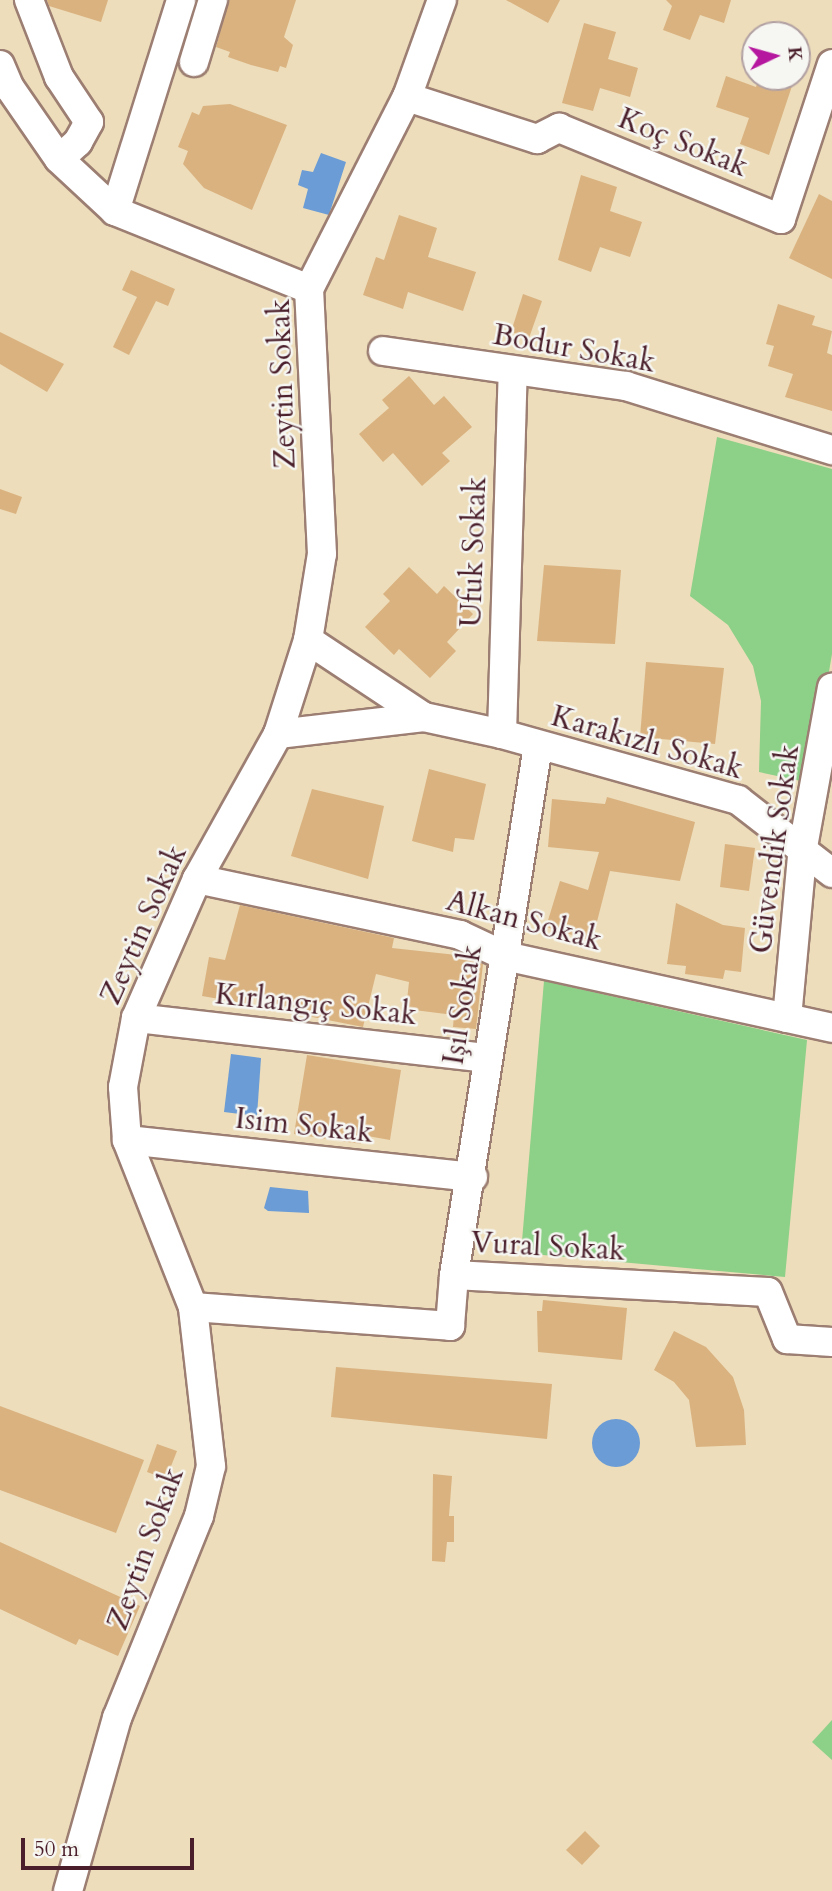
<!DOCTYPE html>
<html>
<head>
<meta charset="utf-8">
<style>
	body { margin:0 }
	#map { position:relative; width:832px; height:1891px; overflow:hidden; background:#edddba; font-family:Cardo,serif }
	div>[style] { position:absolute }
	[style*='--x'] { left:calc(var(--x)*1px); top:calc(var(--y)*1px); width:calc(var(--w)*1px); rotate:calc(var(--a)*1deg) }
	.green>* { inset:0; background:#8dd088 }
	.water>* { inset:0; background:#6b9cd5 }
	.round { border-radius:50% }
	.building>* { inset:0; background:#dab280 }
	.roads { filter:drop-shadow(2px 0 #9c7e72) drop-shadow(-2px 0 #9c7e72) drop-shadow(0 2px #9c7e72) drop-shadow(0 -2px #9c7e72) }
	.minor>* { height:28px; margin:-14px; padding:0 14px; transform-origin:14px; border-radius:14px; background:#fff }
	span { translate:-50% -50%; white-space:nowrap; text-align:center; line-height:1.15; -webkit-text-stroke:5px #f6f6f2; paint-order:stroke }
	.street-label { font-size:30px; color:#4a1f2b }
	.north { position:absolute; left:741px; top:21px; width:70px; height:70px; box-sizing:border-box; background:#f6f6f2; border:2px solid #b1a0a2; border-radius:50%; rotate:85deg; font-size:19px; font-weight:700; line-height:28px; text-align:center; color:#4a1f2b }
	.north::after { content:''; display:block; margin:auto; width:24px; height:32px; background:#b5179e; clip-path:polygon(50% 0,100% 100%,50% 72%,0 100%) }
	.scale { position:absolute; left:21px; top:1838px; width:173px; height:32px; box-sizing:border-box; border:4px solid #4a1f2b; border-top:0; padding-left:9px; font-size:21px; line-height:24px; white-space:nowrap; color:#4a1f2b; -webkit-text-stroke:5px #f6f6f2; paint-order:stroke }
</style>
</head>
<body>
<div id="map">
	<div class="green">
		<i style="clip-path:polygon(717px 437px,832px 469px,832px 654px,810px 783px,759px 772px,761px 701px,753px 666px,728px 625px,690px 596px)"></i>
		<i style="clip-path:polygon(544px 981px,807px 1040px,785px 1277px,521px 1253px)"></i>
		<i style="clip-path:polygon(832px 1720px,832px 1760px,812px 1742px)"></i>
	</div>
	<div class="water">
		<i style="clip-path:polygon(321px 153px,346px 162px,329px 215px,303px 208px,308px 189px,298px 185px,302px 170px,313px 172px)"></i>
		<i style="clip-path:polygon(231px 1054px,261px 1058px,257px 1116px,224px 1112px)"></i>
		<i style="clip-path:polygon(270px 1187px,308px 1191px,309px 1213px,268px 1211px,264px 1208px)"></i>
		<i class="round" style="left:592px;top:1419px;width:48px;height:48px"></i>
	</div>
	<div class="building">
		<i style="clip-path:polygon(47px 0,108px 0,101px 22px,49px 6px)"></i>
		<i style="clip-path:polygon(229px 0,296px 0,284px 37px,293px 45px,286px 68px,280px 66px,278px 72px,251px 65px,228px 57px,230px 52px,216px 47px)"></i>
		<i style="clip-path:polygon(506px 0,560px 0,548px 23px)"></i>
		<i style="clip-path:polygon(666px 0,731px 0,724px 23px,700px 15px,690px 40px,663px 30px,672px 6px)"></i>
		<i style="clip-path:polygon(584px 23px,616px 32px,608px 59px,638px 68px,630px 97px,600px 88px,593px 111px,562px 103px)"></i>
		<i style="clip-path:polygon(726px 76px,756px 87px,759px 77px,795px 77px,769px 155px,740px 144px,749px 118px,716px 107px)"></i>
		<i style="clip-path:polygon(230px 104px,287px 125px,252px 210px,204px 188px,183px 164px,188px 151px,178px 147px,192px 112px,199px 115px,203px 106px)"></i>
		<i style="clip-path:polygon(581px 175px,617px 187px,610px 211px,642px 222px,630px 257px,600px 247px,591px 272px,558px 260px)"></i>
		<i style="clip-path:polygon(819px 194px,832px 201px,832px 279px,789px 258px)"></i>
		<i style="clip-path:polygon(399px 215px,437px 228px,428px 257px,476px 272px,463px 311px,408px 292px,403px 309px,363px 295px,376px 257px,384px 260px)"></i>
		<i style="clip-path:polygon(131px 270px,175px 289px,168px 306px,156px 301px,129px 355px,113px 347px,137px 297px,122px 290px)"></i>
		<i style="clip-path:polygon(523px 294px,542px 301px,529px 338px,511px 332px)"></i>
		<i style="clip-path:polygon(778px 304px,815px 316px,812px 325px,832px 331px,827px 353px,832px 355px,832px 411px,785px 397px,793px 374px,768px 366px,774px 346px,766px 344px)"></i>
		<i style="clip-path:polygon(0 332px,64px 364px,47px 392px,0 364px)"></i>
		<i style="clip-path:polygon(409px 376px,434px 405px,444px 396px,472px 427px,442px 453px,450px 461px,422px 486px,393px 453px,383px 462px,359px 434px,389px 408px,382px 400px)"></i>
		<i style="clip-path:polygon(0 489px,22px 497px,16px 514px,0 509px)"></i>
		<i style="clip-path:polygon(544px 565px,621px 570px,615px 644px,537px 641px)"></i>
		<i style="clip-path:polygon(409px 567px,437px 594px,444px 586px,473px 614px,447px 642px,456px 651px,430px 678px,399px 649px,394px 655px,365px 627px,390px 601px,383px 594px)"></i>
		<i style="clip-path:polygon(646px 662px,724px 668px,715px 744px,640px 737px)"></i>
		<i style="clip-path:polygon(429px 769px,486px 784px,474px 840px,455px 838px,453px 852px,412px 841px)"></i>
		<i style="clip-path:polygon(312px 789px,384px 806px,368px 879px,291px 856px)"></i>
		<i style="clip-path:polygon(607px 797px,695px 822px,680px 881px,610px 871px,592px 941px,546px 927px,560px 881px,588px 890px,599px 852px,548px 847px,552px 799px,605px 804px)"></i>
		<i style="clip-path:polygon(725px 844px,755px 848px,749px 891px,720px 887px)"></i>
		<i style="clip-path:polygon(676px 903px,723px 925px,745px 928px,741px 972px,725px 970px,723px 979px,685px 974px,686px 966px,667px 964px)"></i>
		<i style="clip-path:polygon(240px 905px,394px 938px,392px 948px,466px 956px,483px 964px,476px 1029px,453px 1027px,454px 1015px,406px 1009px,409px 982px,376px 974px,363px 1027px,292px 1013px,293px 1008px,249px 997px,248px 1004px,202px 996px,209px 957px,225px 960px)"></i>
		<i style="clip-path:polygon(307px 1055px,401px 1070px,390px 1140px,362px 1135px,361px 1144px,294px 1134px)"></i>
		<i style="clip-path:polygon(543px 1300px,627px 1308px,622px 1360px,538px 1352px,537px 1311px,542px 1311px)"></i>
		<i style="clip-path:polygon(674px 1331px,706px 1347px,733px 1377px,744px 1410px,746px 1445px,696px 1447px,689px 1400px,674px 1382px,654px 1370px)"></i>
		<i style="clip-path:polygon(336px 1367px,552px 1384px,547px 1439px,331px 1417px)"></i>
		<i style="clip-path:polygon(0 1406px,144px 1460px,116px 1533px,0 1490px)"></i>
		<i style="clip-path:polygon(157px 1444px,177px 1451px,166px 1479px,147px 1472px)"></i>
		<i style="clip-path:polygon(433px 1474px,452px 1476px,449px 1516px,454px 1516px,454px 1542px,447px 1542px,445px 1562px,432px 1561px)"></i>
		<i style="clip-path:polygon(0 1542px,140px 1606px,118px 1656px,79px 1639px,76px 1645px,0 1609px)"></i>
		<i style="clip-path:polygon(585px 1831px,600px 1846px,582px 1865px,566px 1850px)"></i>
	</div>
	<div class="roads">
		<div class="minor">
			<i style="--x:29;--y:0;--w:83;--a:68.7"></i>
			<i style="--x:59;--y:77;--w:54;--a:56.3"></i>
			<i style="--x:89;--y:122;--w:23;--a:119"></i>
			<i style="--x:78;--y:142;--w:25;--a:138"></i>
			<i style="--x:194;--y:62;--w:65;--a:-73"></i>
			<i style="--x:0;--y:65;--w:25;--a:67"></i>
			<i style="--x:10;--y:88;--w:86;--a:55.4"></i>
			<i style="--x:59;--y:159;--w:76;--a:42.9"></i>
			<i style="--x:115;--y:211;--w:209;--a:21.9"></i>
			<i style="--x:407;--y:97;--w:137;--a:17.9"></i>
			<i style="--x:537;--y:139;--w:25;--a:-27"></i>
			<i style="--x:559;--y:128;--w:240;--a:22.3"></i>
			<i style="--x:781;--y:219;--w:163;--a:-71.8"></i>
			<i style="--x:115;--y:211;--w:221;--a:-72.6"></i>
			<i style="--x:383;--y:351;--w:246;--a:8.2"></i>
			<i style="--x:626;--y:386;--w:216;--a:17.3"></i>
			<i style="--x:308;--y:640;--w:139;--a:33.6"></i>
			<i style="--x:424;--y:717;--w:80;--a:12.3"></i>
			<i style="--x:502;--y:734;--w:245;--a:15.6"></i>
			<i style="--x:738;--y:800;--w:119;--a:37.8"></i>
			<i style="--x:278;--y:734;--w:147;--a:-6.6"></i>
			<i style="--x:502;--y:734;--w:362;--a:-88.3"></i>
			<i style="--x:197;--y:879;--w:269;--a:12"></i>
			<i style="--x:460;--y:935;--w:50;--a:25"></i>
			<i style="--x:505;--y:956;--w:335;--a:12.4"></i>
			<i style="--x:136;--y:1018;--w:353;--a:6.5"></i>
			<i style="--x:787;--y:1018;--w:172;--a:-84.7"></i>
			<i style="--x:803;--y:847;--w:162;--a:-79.7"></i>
			<i style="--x:127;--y:1140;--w:348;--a:6.1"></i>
			<i style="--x:454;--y:1275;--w:536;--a:-80.98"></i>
			<i style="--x:193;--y:1307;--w:258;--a:4.2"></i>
			<i style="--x:450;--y:1326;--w:51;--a:-85.5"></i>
			<i style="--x:454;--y:1275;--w:314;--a:3.1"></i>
			<i style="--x:768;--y:1292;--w:51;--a:68"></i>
			<i style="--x:787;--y:1339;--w:45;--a:3.8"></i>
			<i style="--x:68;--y:1891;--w:180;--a:-74.2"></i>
			<i style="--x:117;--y:1718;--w:218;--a:-67.9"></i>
			<i style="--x:199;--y:1516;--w:51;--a:-76.5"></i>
			<i style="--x:211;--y:1466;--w:160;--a:-96.5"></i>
			<i style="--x:193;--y:1307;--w:180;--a:-111.6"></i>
			<i style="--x:127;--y:1140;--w:53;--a:-94.3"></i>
			<i style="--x:123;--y:1087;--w:70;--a:-79.3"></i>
			<i style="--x:136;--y:1018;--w:152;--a:-66.3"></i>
			<i style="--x:197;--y:879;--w:166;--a:-60.8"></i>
			<i style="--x:278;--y:734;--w:99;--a:-72.3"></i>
			<i style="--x:308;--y:640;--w:87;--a:-80.8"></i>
			<i style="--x:322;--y:554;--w:265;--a:-92.8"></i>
			<i style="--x:309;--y:289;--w:216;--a:-63"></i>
			<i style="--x:407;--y:97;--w:103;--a:-70.2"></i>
		</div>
	</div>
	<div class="street-label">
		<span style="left:683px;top:143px;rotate:22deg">Koç Sokak</span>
		<span style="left:574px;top:349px;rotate:10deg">Bodur Sokak</span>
		<span style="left:283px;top:384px;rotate:-92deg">Zeytin Sokak</span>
		<span style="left:474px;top:552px;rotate:-88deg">Ufuk Sokak</span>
		<span style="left:647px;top:743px;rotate:16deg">Karakızlı Sokak</span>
		<span style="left:775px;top:849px;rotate:-82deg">Güvendik Sokak</span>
		<span style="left:524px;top:921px;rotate:15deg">Alkan Sokak</span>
		<span style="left:144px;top:925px;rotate:-66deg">Zeytin Sokak</span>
		<span style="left:316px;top:1005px;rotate:6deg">Kırlangıç Sokak</span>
		<span style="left:463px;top:1005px;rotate:-81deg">Işıl Sokak</span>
		<span style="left:304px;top:1126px;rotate:6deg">Isim Sokak</span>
		<span style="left:548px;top:1247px;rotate:3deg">Vural Sokak</span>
		<span style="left:146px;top:1549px;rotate:-70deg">Zeytin Sokak</span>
	</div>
	<div class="north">K</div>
	<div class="scale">50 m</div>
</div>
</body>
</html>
